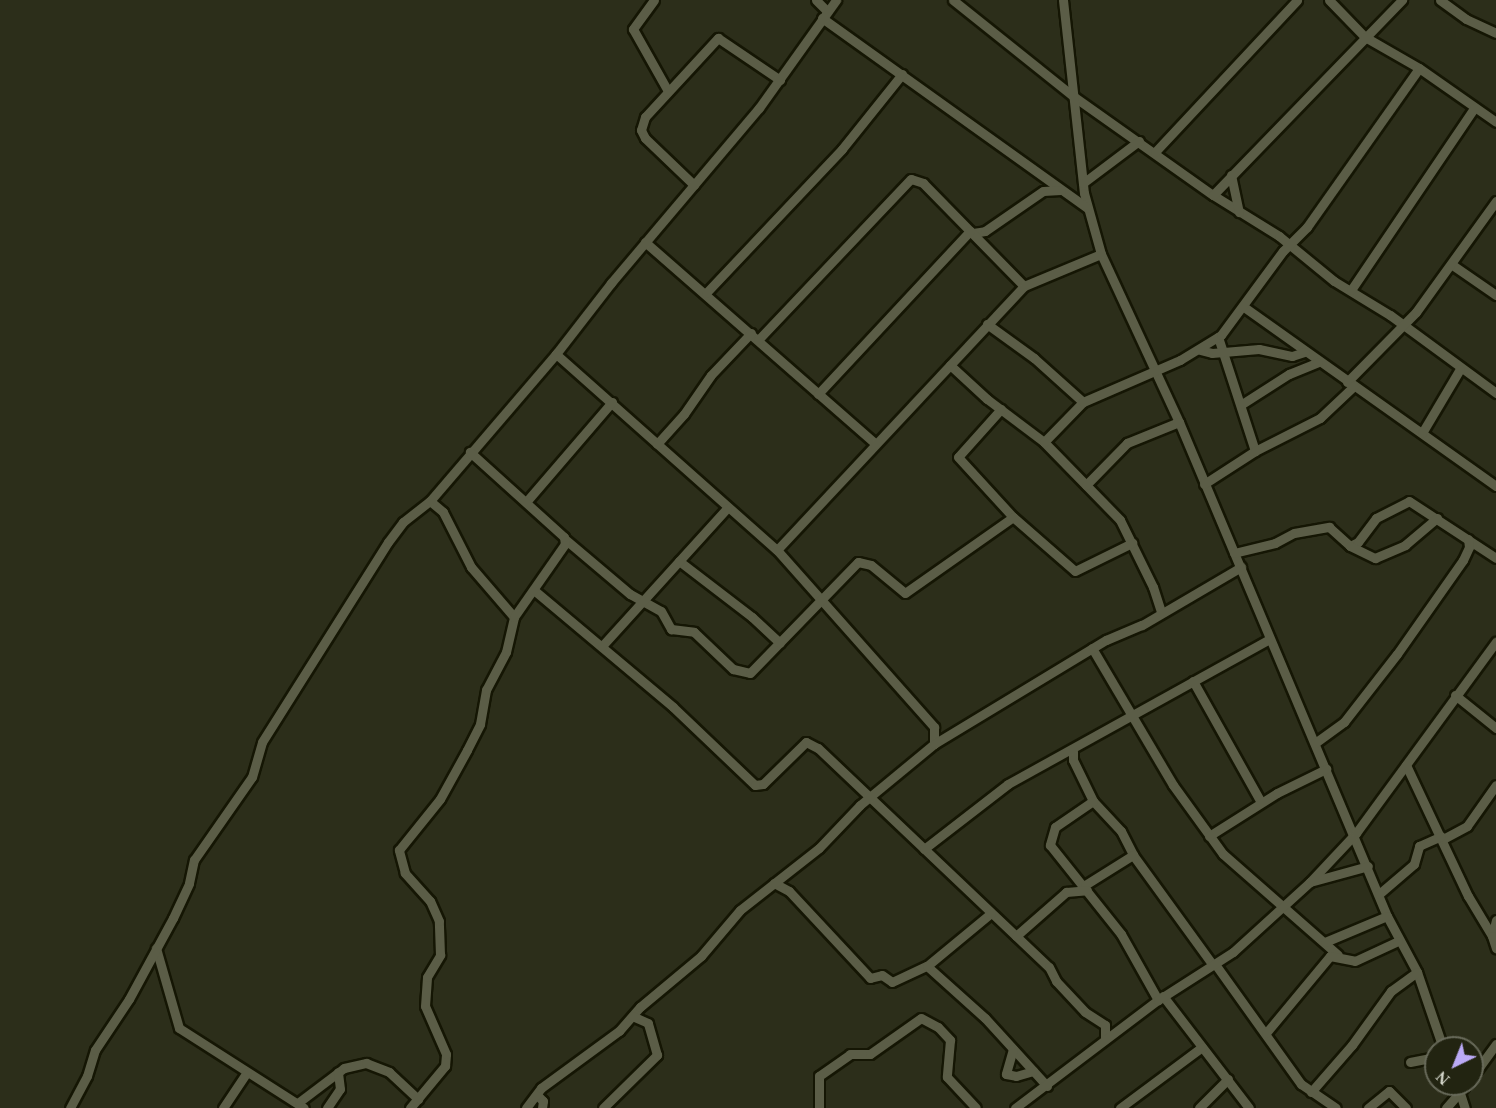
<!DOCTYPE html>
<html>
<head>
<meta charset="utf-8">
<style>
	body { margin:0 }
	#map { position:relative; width:1496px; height:1108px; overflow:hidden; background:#2c2e1a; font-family:"Times New Roman",serif }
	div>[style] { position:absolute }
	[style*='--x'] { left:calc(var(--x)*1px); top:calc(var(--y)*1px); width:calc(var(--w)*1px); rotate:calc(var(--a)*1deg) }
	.roads { filter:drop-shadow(2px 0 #151604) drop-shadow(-2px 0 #151604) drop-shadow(0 2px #151604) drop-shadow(0 -2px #151604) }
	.minor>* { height:9px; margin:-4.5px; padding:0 4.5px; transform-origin:4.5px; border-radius:4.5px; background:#5b5d47 }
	span { translate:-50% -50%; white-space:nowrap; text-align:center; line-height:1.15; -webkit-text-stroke:6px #222411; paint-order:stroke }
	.north { position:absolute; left:1424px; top:1036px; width:60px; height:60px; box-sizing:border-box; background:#222411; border:2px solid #686a5a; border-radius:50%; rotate:223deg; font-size:16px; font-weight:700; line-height:24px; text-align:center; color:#d2d4c8 }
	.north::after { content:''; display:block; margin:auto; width:21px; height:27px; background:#bbaaf6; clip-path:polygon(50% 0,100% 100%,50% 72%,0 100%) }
</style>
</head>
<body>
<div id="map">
	<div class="roads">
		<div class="minor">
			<i style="--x:654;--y:0;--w:36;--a:126"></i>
			<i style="--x:633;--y:29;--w:71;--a:60.6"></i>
			<i style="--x:816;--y:0;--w:16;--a:45"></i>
			<i style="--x:953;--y:0;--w:154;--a:38.7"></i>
			<i style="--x:1073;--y:96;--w:171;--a:35.3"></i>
			<i style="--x:1213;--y:195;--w:78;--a:31.8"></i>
			<i style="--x:1279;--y:236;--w:71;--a:39.3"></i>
			<i style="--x:1334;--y:281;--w:66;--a:31.3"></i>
			<i style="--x:1390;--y:315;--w:132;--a:36.3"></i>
			<i style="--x:1063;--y:0;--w:194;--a:83.8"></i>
			<i style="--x:1084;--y:193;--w:63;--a:74.4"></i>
			<i style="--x:1101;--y:254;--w:185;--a:65.1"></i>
			<i style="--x:1179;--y:422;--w:536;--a:67.17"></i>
			<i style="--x:1387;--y:916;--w:64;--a:61.8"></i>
			<i style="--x:1417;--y:972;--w:80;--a:71.1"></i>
			<i style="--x:1329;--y:0;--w:52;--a:45.8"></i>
			<i style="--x:1365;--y:37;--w:62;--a:29.9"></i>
			<i style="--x:1419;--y:68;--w:94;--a:35"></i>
			<i style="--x:1440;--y:0;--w:32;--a:36"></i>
			<i style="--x:1466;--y:19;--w:33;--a:25"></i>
			<i style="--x:822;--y:18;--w:326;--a:35.6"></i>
			<i style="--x:1155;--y:152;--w:208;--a:-46.9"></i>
			<i style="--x:1231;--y:175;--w:38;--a:78"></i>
			<i style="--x:1083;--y:183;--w:70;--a:-36.9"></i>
			<i style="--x:694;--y:185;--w:68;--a:-136.2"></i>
			<i style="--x:645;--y:138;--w:9;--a:-117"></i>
			<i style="--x:641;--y:130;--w:14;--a:-73"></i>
			<i style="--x:645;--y:117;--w:108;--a:-47.3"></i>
			<i style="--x:718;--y:38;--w:75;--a:34.1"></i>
			<i style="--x:1213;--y:195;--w:272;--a:-45.9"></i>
			<i style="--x:973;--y:233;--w:12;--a:-9"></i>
			<i style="--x:985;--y:231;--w:70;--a:-34.6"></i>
			<i style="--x:1043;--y:191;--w:18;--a:-3"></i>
			<i style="--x:645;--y:242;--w:305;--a:41.2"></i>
			<i style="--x:1451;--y:264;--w:55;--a:34.6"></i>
			<i style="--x:1351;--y:290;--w:220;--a:-55.9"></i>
			<i style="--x:706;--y:293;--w:198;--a:-46.6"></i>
			<i style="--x:842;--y:149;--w:96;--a:-51.3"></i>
			<i style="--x:1244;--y:307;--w:309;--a:35.4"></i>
			<i style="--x:987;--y:324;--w:58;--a:35.9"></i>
			<i style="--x:1034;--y:358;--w:66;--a:41.9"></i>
			<i style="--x:1218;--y:337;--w:120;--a:72"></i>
			<i style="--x:758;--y:340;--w:222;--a:-46.5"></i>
			<i style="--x:911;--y:179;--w:13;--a:18"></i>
			<i style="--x:923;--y:183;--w:144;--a:45.6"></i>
			<i style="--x:1200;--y:350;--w:12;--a:14"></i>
			<i style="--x:1212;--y:353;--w:47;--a:-4.9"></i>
			<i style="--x:1259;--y:349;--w:34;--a:12"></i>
			<i style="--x:1292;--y:356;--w:13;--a:-18"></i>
			<i style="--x:556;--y:354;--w:295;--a:41.6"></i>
			<i style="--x:777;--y:550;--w:237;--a:48.4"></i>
			<i style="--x:934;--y:727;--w:17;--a:90"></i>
			<i style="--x:950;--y:365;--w:50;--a:42.6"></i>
			<i style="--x:987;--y:399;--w:71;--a:37"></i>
			<i style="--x:1044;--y:442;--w:109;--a:45.7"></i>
			<i style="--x:1120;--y:520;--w:75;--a:63.8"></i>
			<i style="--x:1153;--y:587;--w:25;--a:72"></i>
			<i style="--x:1347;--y:382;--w:98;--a:-45.4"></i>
			<i style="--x:1416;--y:312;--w:137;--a:-54.2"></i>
			<i style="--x:818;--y:394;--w:223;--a:-47"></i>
			<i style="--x:1242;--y:404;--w:56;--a:-32.6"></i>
			<i style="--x:1289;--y:374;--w:31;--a:-22"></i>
			<i style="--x:1001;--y:409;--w:64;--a:131.9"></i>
			<i style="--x:958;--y:457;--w:81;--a:47.5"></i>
			<i style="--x:1422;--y:433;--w:74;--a:-59.3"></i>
			<i style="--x:1044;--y:442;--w:56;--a:-45.7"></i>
			<i style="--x:1083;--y:402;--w:106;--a:-23.4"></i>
			<i style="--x:1180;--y:360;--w:48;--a:-31.4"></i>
			<i style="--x:1221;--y:335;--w:104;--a:-53.6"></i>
			<i style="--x:1283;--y:251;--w:34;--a:-45"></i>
			<i style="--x:1307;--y:227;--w:194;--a:-54.8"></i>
			<i style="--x:657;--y:444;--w:40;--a:-48"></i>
			<i style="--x:684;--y:414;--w:47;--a:-55.3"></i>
			<i style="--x:711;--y:375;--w:58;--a:-46.4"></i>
			<i style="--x:1204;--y:484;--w:61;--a:-32.9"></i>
			<i style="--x:1255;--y:451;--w:73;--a:-26.9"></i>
			<i style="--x:1320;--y:418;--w:47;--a:-43.3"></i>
			<i style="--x:1086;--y:485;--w:59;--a:-45.7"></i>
			<i style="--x:1127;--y:443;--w:56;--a:-22"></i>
			<i style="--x:430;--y:501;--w:17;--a:40"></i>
			<i style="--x:443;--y:512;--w:62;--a:63"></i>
			<i style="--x:471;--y:567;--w:66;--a:49.3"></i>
			<i style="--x:526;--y:502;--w:132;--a:-49.3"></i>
			<i style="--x:566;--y:540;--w:84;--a:40.2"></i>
			<i style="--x:630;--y:594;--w:35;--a:29"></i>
			<i style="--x:661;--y:611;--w:21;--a:61"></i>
			<i style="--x:671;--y:629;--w:23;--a:7"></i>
			<i style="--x:694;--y:632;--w:54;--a:43.5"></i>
			<i style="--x:733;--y:669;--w:17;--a:13"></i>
			<i style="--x:750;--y:673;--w:155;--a:-45.8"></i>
			<i style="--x:858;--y:562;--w:13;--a:13"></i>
			<i style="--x:871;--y:565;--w:44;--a:39.5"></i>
			<i style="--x:905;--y:593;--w:132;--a:-35.1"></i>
			<i style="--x:1013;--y:517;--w:82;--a:41.1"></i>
			<i style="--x:1075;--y:571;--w:64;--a:-26.2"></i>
			<i style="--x:1350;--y:546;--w:9;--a:-27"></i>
			<i style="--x:1358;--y:542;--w:30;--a:-53"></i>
			<i style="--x:1376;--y:518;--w:37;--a:-27"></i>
			<i style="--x:1409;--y:501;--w:104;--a:33.2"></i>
			<i style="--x:777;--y:550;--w:362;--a:-46.9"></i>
			<i style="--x:1024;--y:286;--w:83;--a:-22.6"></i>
			<i style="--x:1234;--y:553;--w:42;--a:-13.7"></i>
			<i style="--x:1275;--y:543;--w:21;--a:-28"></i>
			<i style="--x:1294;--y:533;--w:36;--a:-10"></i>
			<i style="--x:1329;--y:527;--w:28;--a:42"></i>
			<i style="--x:1350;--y:546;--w:28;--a:26"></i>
			<i style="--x:1375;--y:558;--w:33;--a:-23"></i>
			<i style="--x:1405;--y:545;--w:42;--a:-40.2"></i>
			<i style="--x:679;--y:561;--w:92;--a:37.5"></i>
			<i style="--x:752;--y:617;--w:38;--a:43"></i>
			<i style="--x:535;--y:591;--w:180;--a:40"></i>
			<i style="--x:673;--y:707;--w:113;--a:43.6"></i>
			<i style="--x:755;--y:785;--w:8;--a:-7"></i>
			<i style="--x:763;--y:784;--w:60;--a:-44.3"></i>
			<i style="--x:806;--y:742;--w:13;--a:27"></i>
			<i style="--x:818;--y:748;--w:318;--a:43.5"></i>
			<i style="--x:1049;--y:967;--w:16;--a:63"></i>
			<i style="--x:1056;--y:981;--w:42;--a:46.9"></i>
			<i style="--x:1085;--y:1012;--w:24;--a:33"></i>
			<i style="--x:1105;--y:1025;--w:14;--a:90"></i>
			<i style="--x:602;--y:646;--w:186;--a:-47.8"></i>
			<i style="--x:1092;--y:648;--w:159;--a:59.4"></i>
			<i style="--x:1173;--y:785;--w:85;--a:54.1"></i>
			<i style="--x:1223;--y:854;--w:153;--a:41.3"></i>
			<i style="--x:1193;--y:681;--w:139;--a:60.7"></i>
			<i style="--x:1455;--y:695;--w:53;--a:38.8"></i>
			<i style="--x:1315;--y:743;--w:36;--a:-36"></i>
			<i style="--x:1344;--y:722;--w:86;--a:-52.1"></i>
			<i style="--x:1397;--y:654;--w:115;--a:-54.9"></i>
			<i style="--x:1463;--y:560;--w:14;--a:-65"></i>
			<i style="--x:1469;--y:547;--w:8;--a:-97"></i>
			<i style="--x:1073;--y:751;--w:9;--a:90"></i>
			<i style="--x:1073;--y:760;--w:46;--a:64"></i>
			<i style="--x:1093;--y:801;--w:41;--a:47"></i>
			<i style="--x:1121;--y:831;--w:27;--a:63"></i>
			<i style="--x:1133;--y:855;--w:136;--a:54"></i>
			<i style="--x:1406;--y:765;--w:145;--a:64.7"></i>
			<i style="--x:1468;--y:896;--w:47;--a:59"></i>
			<i style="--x:1093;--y:801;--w:46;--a:145.6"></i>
			<i style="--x:1055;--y:827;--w:19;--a:106"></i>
			<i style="--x:1050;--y:845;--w:114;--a:51.4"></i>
			<i style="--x:1121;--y:934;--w:76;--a:60.7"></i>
			<i style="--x:1209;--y:836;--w:80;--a:-32.3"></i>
			<i style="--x:1277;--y:793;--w:55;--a:-26.1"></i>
			<i style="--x:1443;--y:839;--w:27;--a:-28"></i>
			<i style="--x:1467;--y:826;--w:50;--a:-54.7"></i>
			<i style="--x:924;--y:849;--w:106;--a:-37.7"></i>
			<i style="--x:1008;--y:784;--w:299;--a:-29"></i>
			<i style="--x:1310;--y:882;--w:60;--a:-15.4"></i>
			<i style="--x:774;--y:883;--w:17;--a:28"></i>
			<i style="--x:789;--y:891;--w:119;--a:47"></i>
			<i style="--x:870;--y:978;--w:12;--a:-14"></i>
			<i style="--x:882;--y:975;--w:12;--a:35"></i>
			<i style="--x:892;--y:982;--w:38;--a:-25"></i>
			<i style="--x:927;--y:966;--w:78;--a:41.9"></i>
			<i style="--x:985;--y:1018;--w:92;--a:47.6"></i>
			<i style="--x:1085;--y:885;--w:57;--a:-32"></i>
			<i style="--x:1379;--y:894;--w:46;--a:-40.6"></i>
			<i style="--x:1414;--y:864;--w:19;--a:-74"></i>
			<i style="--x:1419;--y:846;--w:24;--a:-24"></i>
			<i style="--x:1496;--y:920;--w:16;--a:104"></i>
			<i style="--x:1492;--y:936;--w:13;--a:72"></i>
			<i style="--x:1016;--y:936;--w:67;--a:-41.3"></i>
			<i style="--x:1066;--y:892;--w:21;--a:-5"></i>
			<i style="--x:1325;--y:942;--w:67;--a:-22.8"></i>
			<i style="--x:156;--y:948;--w:83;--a:74"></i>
			<i style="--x:179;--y:1028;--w:148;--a:32.6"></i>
			<i style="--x:1215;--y:964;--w:148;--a:54.4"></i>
			<i style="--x:1301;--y:1084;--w:42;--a:34.4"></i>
			<i style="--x:927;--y:966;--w:83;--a:-39.6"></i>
			<i style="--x:1163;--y:996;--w:141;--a:52.5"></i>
			<i style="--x:1266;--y:1033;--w:100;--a:-50.3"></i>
			<i style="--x:1330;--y:956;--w:25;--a:11"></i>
			<i style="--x:1355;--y:961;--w:47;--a:-24.9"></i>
			<i style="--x:1013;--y:1049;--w:26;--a:106"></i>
			<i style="--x:1006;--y:1074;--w:10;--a:11"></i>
			<i style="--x:1016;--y:1076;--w:18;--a:-16"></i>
			<i style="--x:1410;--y:1062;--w:26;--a:-11"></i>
			<i style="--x:1472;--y:1077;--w:41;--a:-54"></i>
			<i style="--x:1457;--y:1084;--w:25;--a:72"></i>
			<i style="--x:1311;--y:1092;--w:62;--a:-48.9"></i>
			<i style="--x:1352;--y:1045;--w:67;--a:-54.2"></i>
			<i style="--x:1391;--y:991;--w:32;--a:-36"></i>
			<i style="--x:538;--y:1096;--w:7;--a:45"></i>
			<i style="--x:543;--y:1101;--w:7;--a:98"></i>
			<i style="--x:299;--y:1102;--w:56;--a:-37.1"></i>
			<i style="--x:344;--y:1068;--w:23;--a:-13"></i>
			<i style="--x:366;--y:1063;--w:25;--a:21"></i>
			<i style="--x:389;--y:1072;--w:40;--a:43"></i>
			<i style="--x:70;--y:1108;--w:36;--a:-62"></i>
			<i style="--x:87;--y:1076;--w:27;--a:-73"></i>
			<i style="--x:95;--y:1050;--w:61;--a:-56.3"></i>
			<i style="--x:129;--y:999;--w:92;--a:-61.5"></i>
			<i style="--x:173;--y:918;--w:38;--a:-65"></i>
			<i style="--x:189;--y:883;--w:24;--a:-78"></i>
			<i style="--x:194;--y:860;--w:101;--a:-55.1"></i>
			<i style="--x:252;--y:777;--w:36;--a:-74"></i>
			<i style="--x:262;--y:742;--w:236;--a:-57.8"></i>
			<i style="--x:388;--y:542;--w:25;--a:-53"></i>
			<i style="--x:403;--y:522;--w:34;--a:-38"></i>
			<i style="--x:430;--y:501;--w:194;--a:-49.4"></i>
			<i style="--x:556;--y:354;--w:90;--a:-52.2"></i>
			<i style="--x:611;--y:283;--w:229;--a:-49.8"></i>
			<i style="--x:759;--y:108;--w:133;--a:-54.5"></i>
			<i style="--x:223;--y:1108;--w:43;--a:-56.3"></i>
			<i style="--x:327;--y:1108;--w:23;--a:-56"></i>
			<i style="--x:340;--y:1089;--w:17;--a:-97"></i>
			<i style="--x:410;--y:1108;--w:55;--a:-50.2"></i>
			<i style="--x:445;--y:1066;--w:12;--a:-85"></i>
			<i style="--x:446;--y:1054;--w:52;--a:-113.6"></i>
			<i style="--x:425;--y:1006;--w:29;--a:-86"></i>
			<i style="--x:427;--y:977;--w:26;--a:-59"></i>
			<i style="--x:440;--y:955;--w:34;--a:-92"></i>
			<i style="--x:439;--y:921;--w:22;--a:-114"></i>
			<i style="--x:430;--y:901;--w:38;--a:-132"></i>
			<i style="--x:405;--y:873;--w:24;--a:-105"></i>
			<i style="--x:399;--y:850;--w:65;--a:-51.2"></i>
			<i style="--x:440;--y:799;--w:56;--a:-61.1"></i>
			<i style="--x:467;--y:750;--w:29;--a:-63"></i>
			<i style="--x:480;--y:724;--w:35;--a:-80"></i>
			<i style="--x:486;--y:690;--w:43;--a:-62.2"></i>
			<i style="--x:506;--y:652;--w:36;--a:-77"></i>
			<i style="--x:514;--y:617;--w:89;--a:-55.1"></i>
			<i style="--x:565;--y:544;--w:7;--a:-98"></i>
			<i style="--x:564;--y:537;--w:127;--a:-137.9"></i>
			<i style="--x:526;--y:1108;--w:25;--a:-53"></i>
			<i style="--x:541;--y:1088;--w:97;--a:-36.2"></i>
			<i style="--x:619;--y:1031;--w:32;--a:-49"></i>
			<i style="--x:640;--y:1007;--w:80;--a:-39.9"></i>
			<i style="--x:701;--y:956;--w:60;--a:-49.7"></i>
			<i style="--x:740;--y:910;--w:100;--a:-38.1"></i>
			<i style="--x:819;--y:848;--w:59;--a:-46.4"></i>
			<i style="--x:860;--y:805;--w:96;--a:-39.5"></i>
			<i style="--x:934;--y:744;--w:201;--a:-31.2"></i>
			<i style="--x:1106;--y:640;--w:39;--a:-23"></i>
			<i style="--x:1142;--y:625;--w:115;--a:-30.4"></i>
			<i style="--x:603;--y:1108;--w:76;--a:-44.5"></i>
			<i style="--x:657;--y:1055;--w:33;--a:-106"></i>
			<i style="--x:648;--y:1023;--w:17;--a:-156"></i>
			<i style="--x:819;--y:1108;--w:32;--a:-90"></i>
			<i style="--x:819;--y:1076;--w:38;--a:-35"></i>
			<i style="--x:850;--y:1054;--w:20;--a:0"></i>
			<i style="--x:870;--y:1054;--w:62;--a:-35.2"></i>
			<i style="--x:921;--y:1018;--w:19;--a:28"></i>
			<i style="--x:938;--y:1027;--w:18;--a:47"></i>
			<i style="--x:950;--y:1040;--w:37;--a:95"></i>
			<i style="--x:947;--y:1077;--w:42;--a:46.9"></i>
			<i style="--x:1015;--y:1108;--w:179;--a:-37.1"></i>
			<i style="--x:1158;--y:1000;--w:89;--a:-32.6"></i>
			<i style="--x:1233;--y:952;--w:104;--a:-42.3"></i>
			<i style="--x:1310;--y:882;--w:67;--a:-46.8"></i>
			<i style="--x:1356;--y:833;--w:237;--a:-53.8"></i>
			<i style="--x:1120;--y:1108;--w:102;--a:-36.6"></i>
			<i style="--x:1199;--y:1108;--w:41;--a:-45"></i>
			<i style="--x:1368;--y:1108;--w:27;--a:-39"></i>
			<i style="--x:1389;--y:1091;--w:24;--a:45"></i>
			<i style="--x:1446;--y:1108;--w:32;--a:-49"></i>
		</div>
	</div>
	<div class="north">N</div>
</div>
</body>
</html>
